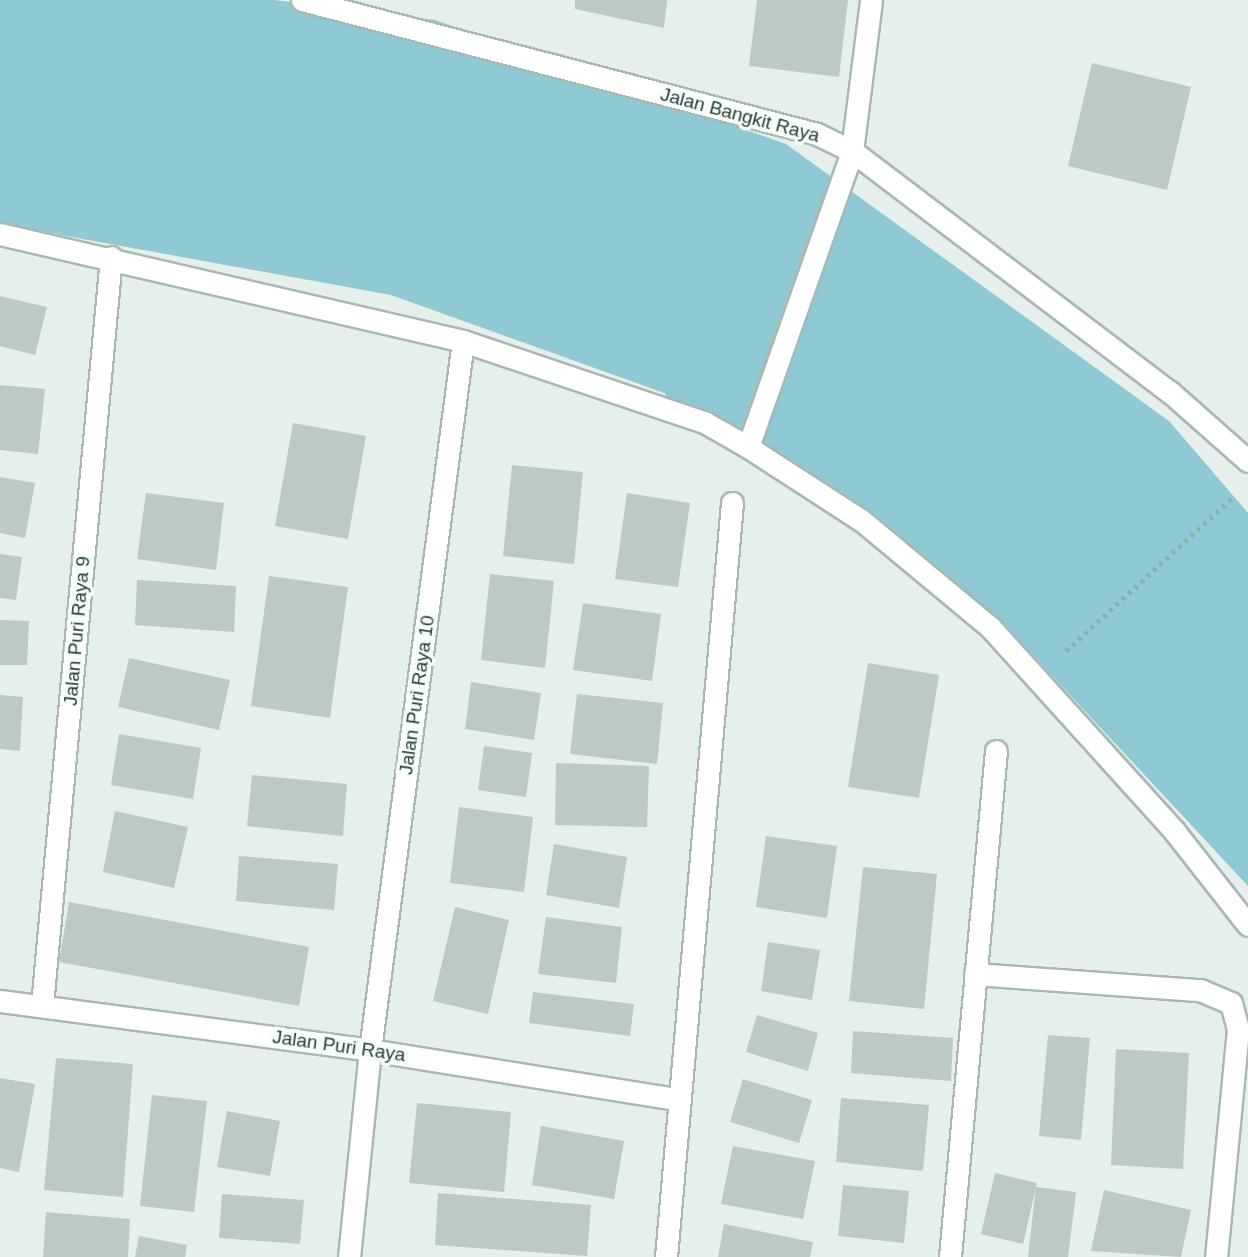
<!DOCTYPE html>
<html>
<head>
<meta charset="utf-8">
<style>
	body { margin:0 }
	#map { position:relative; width:1248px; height:1257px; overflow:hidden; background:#e6efeb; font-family:Arial,sans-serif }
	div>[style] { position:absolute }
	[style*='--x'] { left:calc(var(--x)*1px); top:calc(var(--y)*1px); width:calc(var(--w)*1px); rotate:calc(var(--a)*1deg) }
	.water>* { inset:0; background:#8ec9d4 }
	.canal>* { height:60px; margin:-30px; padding:0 30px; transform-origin:30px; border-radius:30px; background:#8ec9d4 }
	.building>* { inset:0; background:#bbcac4 }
	.path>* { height:4.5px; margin-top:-2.25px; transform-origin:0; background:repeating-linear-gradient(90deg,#86b3a5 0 3.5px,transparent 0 8.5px) }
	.roads { filter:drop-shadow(2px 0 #a8b8b2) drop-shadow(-2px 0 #a8b8b2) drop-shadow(0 2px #a8b8b2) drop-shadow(0 -2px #a8b8b2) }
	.minor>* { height:21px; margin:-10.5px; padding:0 10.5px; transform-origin:10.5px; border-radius:10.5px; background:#fff }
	span { translate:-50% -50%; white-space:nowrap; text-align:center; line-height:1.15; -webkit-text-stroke:7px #f7fbf9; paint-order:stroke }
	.street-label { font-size:19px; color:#24423a }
</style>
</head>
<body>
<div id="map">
	<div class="water">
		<i style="clip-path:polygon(0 0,274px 0,435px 20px,786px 144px,1169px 421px,1248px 513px,1248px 886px,851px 460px,391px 295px,0 224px)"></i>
	</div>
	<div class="canal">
		<i style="--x:695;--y:391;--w:20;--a:15"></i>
		<i style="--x:714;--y:396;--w:347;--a:34.6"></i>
	</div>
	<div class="building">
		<i style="clip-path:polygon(575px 0,667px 0,664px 28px,575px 9px)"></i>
		<i style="clip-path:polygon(757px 0,848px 0,839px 77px,749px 66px)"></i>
		<i style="clip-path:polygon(1092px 63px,1191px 87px,1167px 190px,1068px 166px)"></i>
		<i style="clip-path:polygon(0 296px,47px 307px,35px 355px,0 346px)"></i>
		<i style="clip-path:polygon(0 385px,45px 389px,38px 454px,0 450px)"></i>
		<i style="clip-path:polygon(293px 423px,366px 436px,348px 539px,275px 526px)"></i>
		<i style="clip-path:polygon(512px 465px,583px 472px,574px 564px,503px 556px)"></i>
		<i style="clip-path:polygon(0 477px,35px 483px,25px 538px,0 533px)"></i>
		<i style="clip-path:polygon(146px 493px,224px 503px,216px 570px,137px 559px)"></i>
		<i style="clip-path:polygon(627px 493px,690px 503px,678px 587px,615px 579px)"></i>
		<i style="clip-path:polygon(0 554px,22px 557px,16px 600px,0 598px)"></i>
		<i style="clip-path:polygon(490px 574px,554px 581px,545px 668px,481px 660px)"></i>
		<i style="clip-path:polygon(269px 576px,348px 587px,330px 718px,251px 706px)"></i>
		<i style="clip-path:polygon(137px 580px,236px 586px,234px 632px,135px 625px)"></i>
		<i style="clip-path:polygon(583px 603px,661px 614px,652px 681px,573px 670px)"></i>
		<i style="clip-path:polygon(0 620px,29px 621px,27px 665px,0 665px)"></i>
		<i style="clip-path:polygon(129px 658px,230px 680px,219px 730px,118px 707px)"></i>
		<i style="clip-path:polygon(868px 663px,939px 675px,919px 798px,848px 787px)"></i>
		<i style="clip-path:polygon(471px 682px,541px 693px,534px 740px,465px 729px)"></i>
		<i style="clip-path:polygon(577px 694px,663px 703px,657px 764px,570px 754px)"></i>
		<i style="clip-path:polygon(0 695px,23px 697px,20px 751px,0 749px)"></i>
		<i style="clip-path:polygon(119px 734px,201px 748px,193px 799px,111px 785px)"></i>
		<i style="clip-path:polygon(484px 746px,532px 753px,526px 797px,478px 790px)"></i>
		<i style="clip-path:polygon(556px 763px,649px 766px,647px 827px,555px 825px)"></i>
		<i style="clip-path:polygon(252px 775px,347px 784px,343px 836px,247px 826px)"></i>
		<i style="clip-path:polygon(459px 807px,533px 817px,524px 892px,450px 883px)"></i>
		<i style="clip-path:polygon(115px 811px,188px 827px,174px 888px,103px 872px)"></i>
		<i style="clip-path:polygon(766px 836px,837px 846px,827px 918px,756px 907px)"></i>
		<i style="clip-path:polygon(554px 844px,627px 857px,619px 908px,546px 895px)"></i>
		<i style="clip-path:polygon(239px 856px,338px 864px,334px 910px,236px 901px)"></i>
		<i style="clip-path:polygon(863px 867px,937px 874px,924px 1009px,849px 1001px)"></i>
		<i style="clip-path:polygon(69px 902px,309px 947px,299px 1006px,59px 962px)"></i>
		<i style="clip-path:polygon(455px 907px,509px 920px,488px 1014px,433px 1001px)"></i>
		<i style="clip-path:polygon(546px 917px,622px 927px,616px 983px,538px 974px)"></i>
		<i style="clip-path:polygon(768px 942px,820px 950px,812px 1000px,761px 991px)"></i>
		<i style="clip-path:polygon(533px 992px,634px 1004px,630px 1036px,529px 1023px)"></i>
		<i style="clip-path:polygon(757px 1015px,818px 1033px,808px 1071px,746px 1052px)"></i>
		<i style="clip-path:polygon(853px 1031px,953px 1038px,951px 1081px,851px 1073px)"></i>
		<i style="clip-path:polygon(1048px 1035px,1090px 1038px,1081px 1140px,1039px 1136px)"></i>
		<i style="clip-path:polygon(1116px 1049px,1189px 1053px,1183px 1169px,1111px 1165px)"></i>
		<i style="clip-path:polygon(56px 1058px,133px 1064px,123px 1197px,44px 1190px)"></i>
		<i style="clip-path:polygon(0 1078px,35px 1084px,19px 1172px,0 1168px)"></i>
		<i style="clip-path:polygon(743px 1079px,812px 1100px,799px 1143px,730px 1122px)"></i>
		<i style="clip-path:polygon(152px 1095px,207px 1101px,194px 1212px,140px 1206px)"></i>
		<i style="clip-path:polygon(841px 1098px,929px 1105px,923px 1171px,836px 1162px)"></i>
		<i style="clip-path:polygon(417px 1103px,511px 1112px,504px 1192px,409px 1183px)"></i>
		<i style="clip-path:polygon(227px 1111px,280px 1121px,270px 1176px,217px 1167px)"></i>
		<i style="clip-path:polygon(541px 1126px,624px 1141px,614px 1199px,532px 1185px)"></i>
		<i style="clip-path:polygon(733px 1146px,815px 1161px,803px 1219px,721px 1204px)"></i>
		<i style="clip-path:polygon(995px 1173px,1037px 1183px,1023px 1244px,981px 1234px)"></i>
		<i style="clip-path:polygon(843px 1185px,909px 1191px,904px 1243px,838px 1236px)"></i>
		<i style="clip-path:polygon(1036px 1187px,1076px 1192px,1068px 1257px,1028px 1257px)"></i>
		<i style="clip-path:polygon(1104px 1190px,1191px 1210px,1181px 1257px,1091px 1251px)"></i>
		<i style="clip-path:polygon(438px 1193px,591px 1205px,587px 1256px,435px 1245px)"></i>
		<i style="clip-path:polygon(222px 1194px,304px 1200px,300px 1244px,219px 1238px)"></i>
		<i style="clip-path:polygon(46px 1212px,130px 1219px,128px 1257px,43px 1257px)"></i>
		<i style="clip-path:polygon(724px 1224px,813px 1242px,810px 1257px,718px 1257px)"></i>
		<i style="clip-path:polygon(139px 1236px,187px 1245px,185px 1257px,135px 1257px)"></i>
	</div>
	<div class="path">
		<i style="--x:1066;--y:651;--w:226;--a:-42.7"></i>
	</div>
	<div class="roads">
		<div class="minor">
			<i style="--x:302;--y:0;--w:532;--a:14.58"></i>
			<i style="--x:817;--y:134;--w:39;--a:26"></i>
			<i style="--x:852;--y:151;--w:399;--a:37.2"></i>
			<i style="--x:1170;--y:392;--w:104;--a:41.5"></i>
			<i style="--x:0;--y:234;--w:475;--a:13"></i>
			<i style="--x:463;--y:341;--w:256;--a:18.6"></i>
			<i style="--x:706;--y:423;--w:48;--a:29.7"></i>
			<i style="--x:748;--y:447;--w:135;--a:32.9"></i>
			<i style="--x:861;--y:520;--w:168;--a:39.7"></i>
			<i style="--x:990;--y:627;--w:276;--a:47.9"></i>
			<i style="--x:1175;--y:832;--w:118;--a:51.9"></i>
			<i style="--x:748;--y:447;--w:314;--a:-70.6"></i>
			<i style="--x:852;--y:151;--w:152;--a:-82.8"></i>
			<i style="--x:975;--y:974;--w:226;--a:4.1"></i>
			<i style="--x:1200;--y:990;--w:34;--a:23"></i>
			<i style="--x:1231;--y:1003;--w:27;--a:75"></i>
			<i style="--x:1238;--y:1029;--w:229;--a:95.5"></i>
			<i style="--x:0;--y:1001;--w:373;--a:7.5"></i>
			<i style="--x:370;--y:1050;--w:311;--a:9.1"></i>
			<i style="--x:42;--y:1005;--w:751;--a:-84.73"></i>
			<i style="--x:349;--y:1257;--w:208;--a:-84.2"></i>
			<i style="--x:370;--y:1050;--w:715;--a:-82.53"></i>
			<i style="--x:666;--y:1257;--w:757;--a:-85"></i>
			<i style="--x:950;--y:1257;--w:508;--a:-84.81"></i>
		</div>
	</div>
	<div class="street-label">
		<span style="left:740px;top:115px;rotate:15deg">Jalan Bangkit Raya</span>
		<span style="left:77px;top:631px;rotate:-85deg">Jalan Puri Raya 9</span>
		<span style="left:417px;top:695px;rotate:-82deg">Jalan Puri Raya 10</span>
		<span style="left:339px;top:1046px;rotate:8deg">Jalan Puri Raya</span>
	</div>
</div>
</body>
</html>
